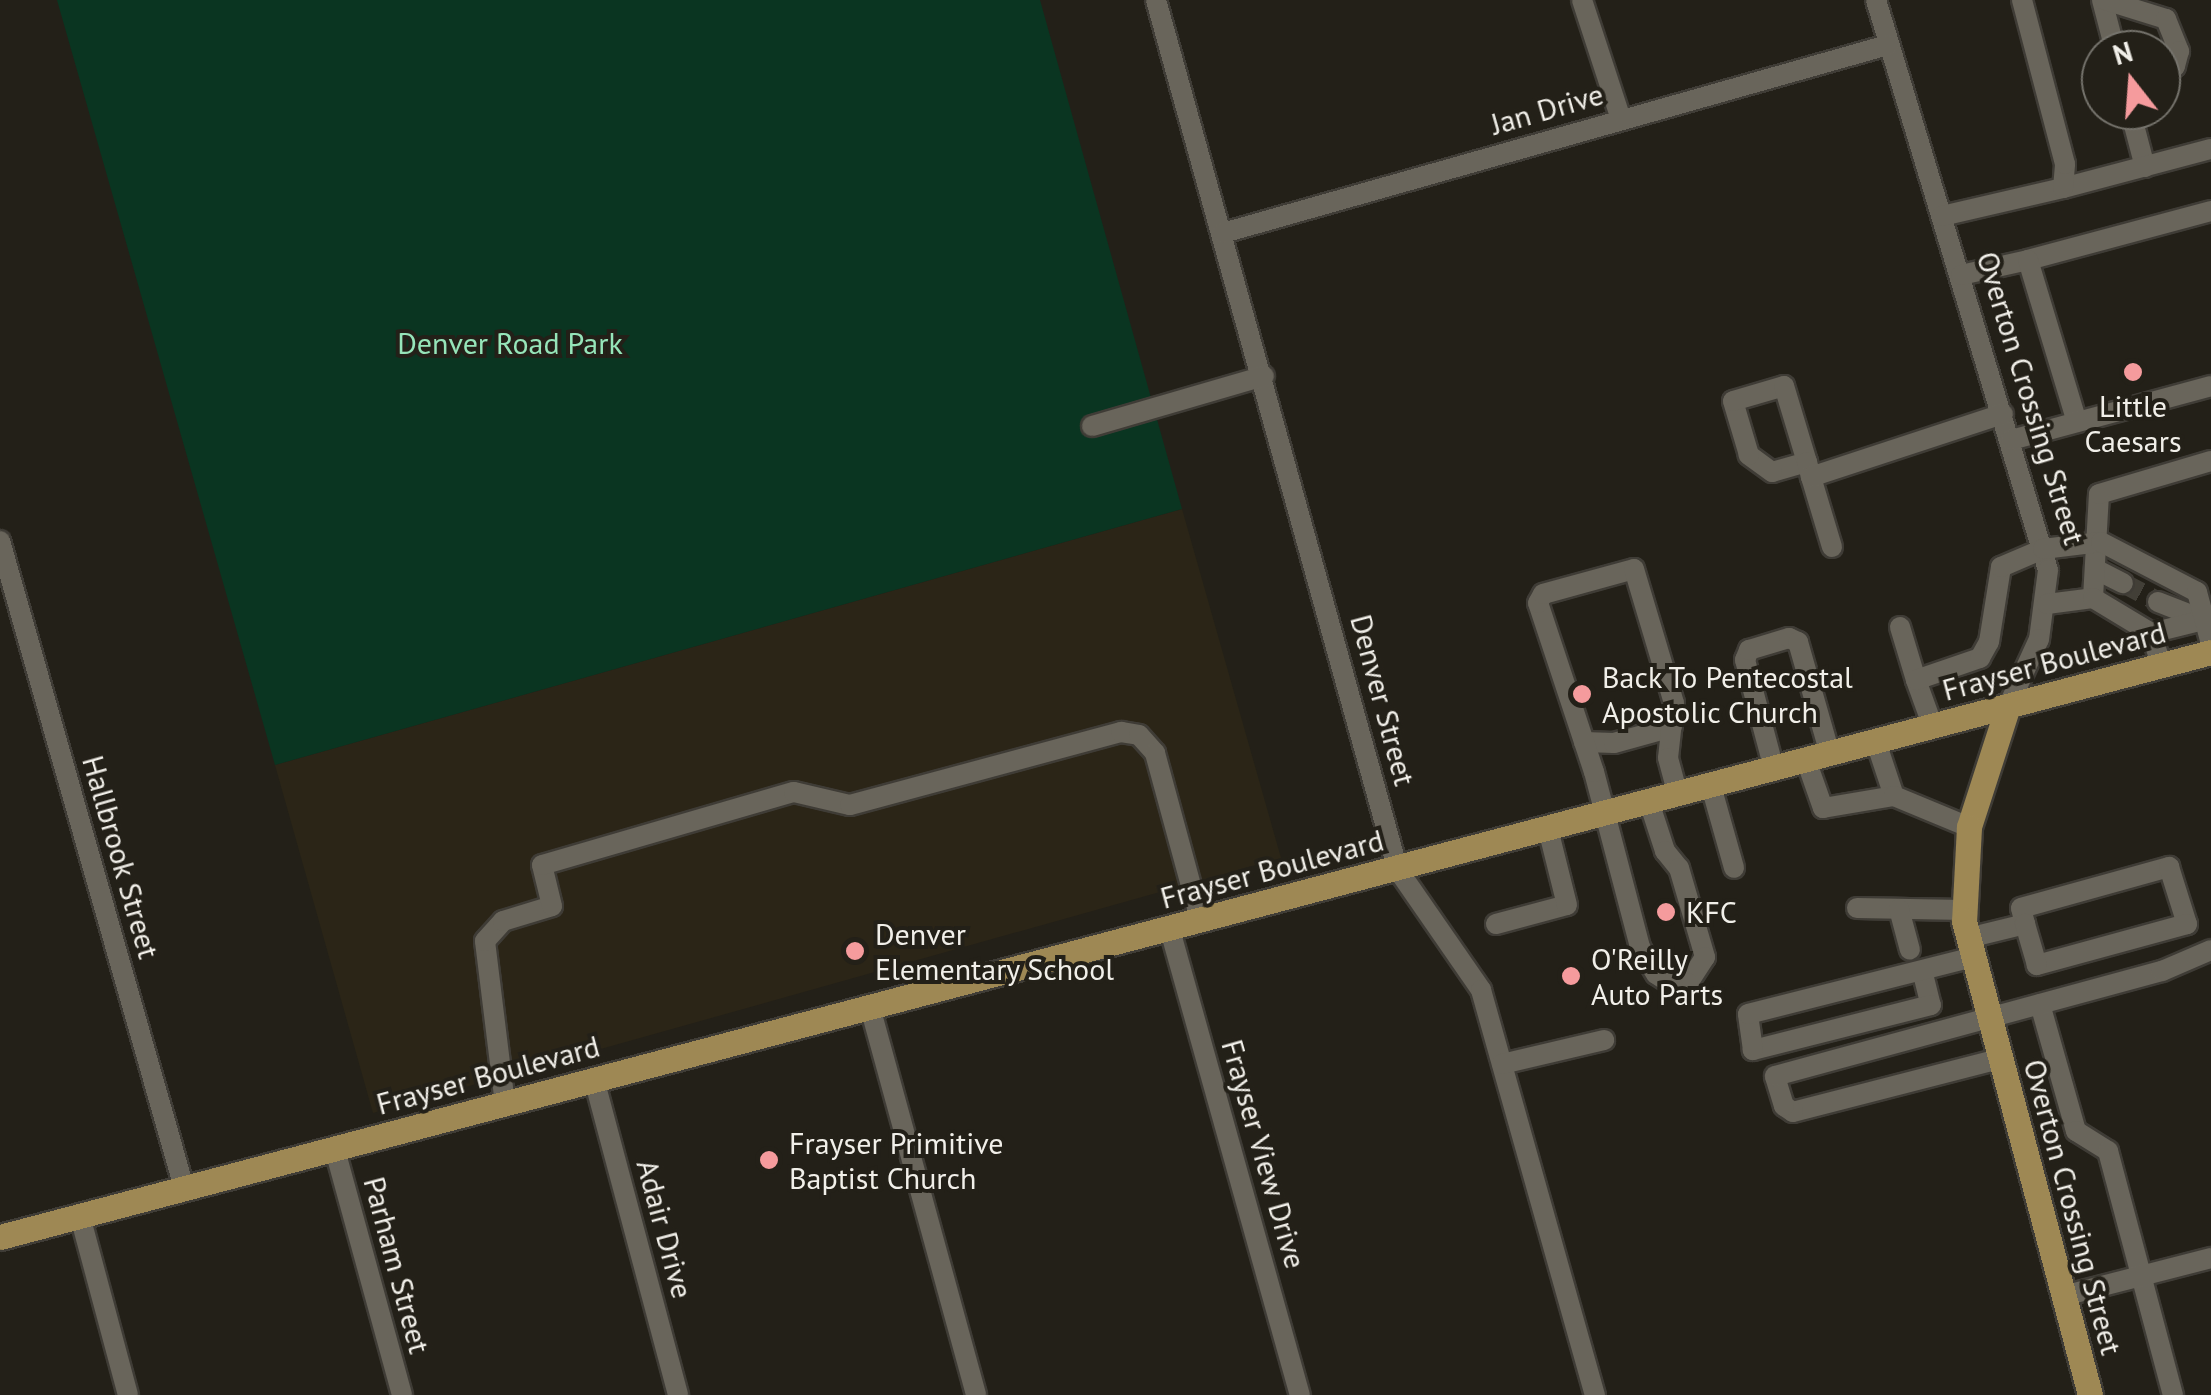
<!DOCTYPE html>
<html>
<head>
<meta charset="utf-8">
<style>
	body { margin:0 }
	#map { position:relative; width:2211px; height:1395px; overflow:hidden; background:#232018; font-family:"PT Sans",sans-serif }
	div>[style] { position:absolute }
	[style*='--x'] { left:calc(var(--x)*1px); top:calc(var(--y)*1px); width:calc(var(--w)*1px); rotate:calc(var(--a)*1deg) }
	.built>* { inset:0; background:#2b2517 }
	.green>* { inset:0; background:#0a3521 }
	.minor-tunnel>* { height:20px; margin-top:-10px; transform-origin:0; background:repeating-linear-gradient(90deg,#423f37 0 20px,transparent 0 30px) }
	.roads { filter:drop-shadow(2px 0 #3f3c36) drop-shadow(-2px 0 #3f3c36) drop-shadow(0 2px #3f3c36) drop-shadow(0 -2px #3f3c36) }
	.minor>* { height:20px; margin:-10px; padding:0 10px; transform-origin:10px; border-radius:10px; background:#69655b }
	.major>* { height:25px; margin:-12.5px; padding:0 12.5px; transform-origin:12.5px; border-radius:12.5px; background:#9e8854 }
	.dots>* { width:28px; height:28px; translate:-50% -50%; box-sizing:border-box; border:5px solid #232018; border-radius:50% }
	span { translate:-50% -50%; white-space:nowrap; text-align:center; line-height:1.15; -webkit-text-stroke:8px #232018; paint-order:stroke }
	.street-label { font-size:30px; color:#f1efe9 }
	.park-label { font-size:30px; color:#96e5b9 }
	.poi-label { font-size:30px; color:#f1efe9 }
	.left { translate:0 -50%; text-align:left }
	.north { position:absolute; left:2081px; top:30px; width:100px; height:100px; box-sizing:border-box; background:#232018; border:2px solid #75736c; border-radius:50%; rotate:343deg; font-size:28px; font-weight:700; line-height:40px; text-align:center; color:#f1efe9 }
	.north::after { content:''; display:block; margin:auto; width:35px; height:45px; background:#f59b9d; clip-path:polygon(50% 0,100% 100%,50% 72%,0 100%) }
</style>
</head>
<body>
<div id="map">
	<div class="built">
		<i style="clip-path:polygon(1182px 509px,1281px 858px,373px 1113px,275px 765px)"></i>
	</div>
	<div class="green">
		<i style="clip-path:polygon(57px 0,1040px 0,1182px 509px,275px 765px)"></i>
	</div>
	<div class="minor-tunnel">
		<i style="--x:2123;--y:583;--w:40;--a:28"></i>
	</div>
	<div class="roads">
		<div class="minor">
			<i style="--x:1156;--y:0;--w:903;--a:74.46"></i>
			<i style="--x:1398;--y:870;--w:146;--a:55.3"></i>
			<i style="--x:1481;--y:990;--w:421;--a:74.3"></i>
			<i style="--x:1582;--y:0;--w:125;--a:71.9"></i>
			<i style="--x:1876;--y:0;--w:595;--a:73.21"></i>
			<i style="--x:2048;--y:570;--w:70;--a:97.4"></i>
			<i style="--x:2039;--y:639;--w:77;--a:114.6"></i>
			<i style="--x:2102;--y:0;--w:52;--a:75.4"></i>
			<i style="--x:2105;--y:0;--w:64;--a:17.3"></i>
			<i style="--x:2166;--y:19;--w:35;--a:68"></i>
			<i style="--x:2179;--y:51;--w:16;--a:105"></i>
			<i style="--x:2175;--y:66;--w:18;--a:142"></i>
			<i style="--x:2130;--y:110;--w:59;--a:75.3"></i>
			<i style="--x:2063;--y:188;--w:153;--a:-14.8"></i>
			<i style="--x:1942;--y:216;--w:124;--a:-13"></i>
			<i style="--x:2063;--y:188;--w:24;--a:-85"></i>
			<i style="--x:2065;--y:164;--w:170;--a:-104.7"></i>
			<i style="--x:1223;--y:233;--w:691;--a:-15.79"></i>
			<i style="--x:2028;--y:260;--w:189;--a:-15"></i>
			<i style="--x:1961;--y:275;--w:69;--a:-12.6"></i>
			<i style="--x:2028;--y:260;--w:169;--a:73.2"></i>
			<i style="--x:1092;--y:426;--w:179;--a:-16.2"></i>
			<i style="--x:2011;--y:440;--w:207;--a:-15.1"></i>
			<i style="--x:1807;--y:462;--w:36;--a:164"></i>
			<i style="--x:1772;--y:472;--w:29;--a:-144"></i>
			<i style="--x:1749;--y:455;--w:56;--a:-106.5"></i>
			<i style="--x:1733;--y:401;--w:53;--a:-16.4"></i>
			<i style="--x:1784;--y:386;--w:79;--a:73.2"></i>
			<i style="--x:1807;--y:462;--w:16;--a:75"></i>
			<i style="--x:1811;--y:477;--w:73;--a:73.3"></i>
			<i style="--x:1811;--y:477;--w:202;--a:-18.2"></i>
			<i style="--x:0;--y:541;--w:673;--a:74.12"></i>
			<i style="--x:2097;--y:570;--w:29;--a:27"></i>
			<i style="--x:2093;--y:598;--w:104;--a:-86.7"></i>
			<i style="--x:2099;--y:494;--w:117;--a:-16.4"></i>
			<i style="--x:2158;--y:602;--w:49;--a:21.4"></i>
			<i style="--x:2047;--y:604;--w:46;--a:-7.4"></i>
			<i style="--x:2093;--y:598;--w:68;--a:31.1"></i>
			<i style="--x:2151;--y:633;--w:35;--a:72"></i>
			<i style="--x:1900;--y:627;--w:55;--a:73.2"></i>
			<i style="--x:2151;--y:633;--w:55;--a:-13.8"></i>
			<i style="--x:1933;--y:727;--w:50;--a:-109.9"></i>
			<i style="--x:1916;--y:680;--w:68;--a:-19"></i>
			<i style="--x:1980;--y:658;--w:18;--a:-61"></i>
			<i style="--x:1989;--y:642;--w:76;--a:-80.9"></i>
			<i style="--x:2001;--y:567;--w:46;--a:-23.2"></i>
			<i style="--x:2043;--y:549;--w:58;--a:-6.9"></i>
			<i style="--x:2101;--y:542;--w:108;--a:27.5"></i>
			<i style="--x:2197;--y:592;--w:54;--a:74.9"></i>
			<i style="--x:1584;--y:742;--w:30;--a:2"></i>
			<i style="--x:1614;--y:743;--w:60;--a:-15.4"></i>
			<i style="--x:1876;--y:742;--w:57;--a:71.6"></i>
			<i style="--x:1806;--y:760;--w:51;--a:70.5"></i>
			<i style="--x:1823;--y:808;--w:72;--a:-9.6"></i>
			<i style="--x:1894;--y:796;--w:81;--a:22.5"></i>
			<i style="--x:1774;--y:769;--w:113;--a:-104.9"></i>
			<i style="--x:1745;--y:660;--w:11;--a:-68"></i>
			<i style="--x:1749;--y:650;--w:42;--a:-16.7"></i>
			<i style="--x:1789;--y:638;--w:10;--a:24"></i>
			<i style="--x:1798;--y:642;--w:116;--a:74.1"></i>
			<i style="--x:1711;--y:786;--w:85;--a:74.3"></i>
			<i style="--x:1649;--y:802;--w:52;--a:71.9"></i>
			<i style="--x:1665;--y:851;--w:22;--a:51"></i>
			<i style="--x:1679;--y:868;--w:93;--a:73.7"></i>
			<i style="--x:1705;--y:957;--w:31;--a:123"></i>
			<i style="--x:1688;--y:983;--w:15;--a:172"></i>
			<i style="--x:1673;--y:985;--w:20;--a:-147"></i>
			<i style="--x:1656;--y:974;--w:31;--a:-121"></i>
			<i style="--x:1640;--y:947;--w:181;--a:-104.7"></i>
			<i style="--x:1594;--y:772;--w:178;--a:-108.3"></i>
			<i style="--x:1538;--y:603;--w:10;--a:-61"></i>
			<i style="--x:1543;--y:594;--w:94;--a:-15.4"></i>
			<i style="--x:1634;--y:569;--w:140;--a:73.4"></i>
			<i style="--x:1674;--y:703;--w:55;--a:96.2"></i>
			<i style="--x:1668;--y:758;--w:38;--a:75"></i>
			<i style="--x:1857;--y:908;--w:107;--a:1.1"></i>
			<i style="--x:1899;--y:909;--w:42;--a:75"></i>
			<i style="--x:1496;--y:924;--w:73;--a:-15"></i>
			<i style="--x:1567;--y:905;--w:78;--a:-104"></i>
			<i style="--x:1170;--y:930;--w:483;--a:74.4"></i>
			<i style="--x:1968;--y:938;--w:59;--a:-13.8"></i>
			<i style="--x:2025;--y:924;--w:16;--a:-104"></i>
			<i style="--x:2021;--y:908;--w:154;--a:-15.5"></i>
			<i style="--x:2169;--y:867;--w:60;--a:72.5"></i>
			<i style="--x:2187;--y:924;--w:156;--a:164.7"></i>
			<i style="--x:2037;--y:965;--w:43;--a:-106.3"></i>
			<i style="--x:1923;--y:974;--w:32;--a:76"></i>
			<i style="--x:1931;--y:1005;--w:184;--a:165.8"></i>
			<i style="--x:1753;--y:1050;--w:36;--a:-98"></i>
			<i style="--x:1748;--y:1014;--w:232;--a:-14.2"></i>
			<i style="--x:2040;--y:1004;--w:132;--a:74.2"></i>
			<i style="--x:2076;--y:1131;--w:38;--a:32"></i>
			<i style="--x:2108;--y:1151;--w:253;--a:75.1"></i>
			<i style="--x:870;--y:1007;--w:402;--a:74.7"></i>
			<i style="--x:1999;--y:1059;--w:213;--a:165.6"></i>
			<i style="--x:1793;--y:1112;--w:11;--a:-146"></i>
			<i style="--x:1784;--y:1106;--w:31;--a:-107"></i>
			<i style="--x:1775;--y:1076;--w:401;--a:-15.2"></i>
			<i style="--x:2162;--y:971;--w:53;--a:-23.2"></i>
			<i style="--x:1502;--y:1064;--w:105;--a:-13.2"></i>
			<i style="--x:594;--y:1079;--w:327;--a:75.1"></i>
			<i style="--x:505;--y:1104;--w:164;--a:-97"></i>
			<i style="--x:485;--y:941;--w:27;--a:-48"></i>
			<i style="--x:503;--y:921;--w:51;--a:-17"></i>
			<i style="--x:552;--y:906;--w:42;--a:-103.7"></i>
			<i style="--x:542;--y:865;--w:262;--a:-16.2"></i>
			<i style="--x:794;--y:792;--w:57;--a:13.1"></i>
			<i style="--x:850;--y:805;--w:281;--a:-15.1"></i>
			<i style="--x:1121;--y:732;--w:18;--a:9"></i>
			<i style="--x:1139;--y:735;--w:24;--a:48"></i>
			<i style="--x:1155;--y:753;--w:175;--a:74.8"></i>
			<i style="--x:335;--y:1150;--w:254;--a:74.7"></i>
			<i style="--x:80;--y:1216;--w:185;--a:75"></i>
			<i style="--x:2063;--y:1296;--w:153;--a:-14.4"></i>
		</div>
		<div class="major">
			<i style="--x:2007;--y:709;--w:124;--a:107.9"></i>
			<i style="--x:1969;--y:827;--w:94;--a:93"></i>
			<i style="--x:1964;--y:921;--w:490;--a:75.1"></i>
			<i style="--x:0;--y:1237;--w:2287;--a:-14.82"></i>
		</div>
	</div>
	<div class="dots">
		<i style="left:2133px;top:372px;background:#f59b9d"></i>
		<i style="left:1582px;top:694px;background:#f59b9d"></i>
		<i style="left:1666px;top:912px;background:#f59b9d"></i>
		<i style="left:855px;top:951px;background:#f59b9d"></i>
		<i style="left:1571px;top:976px;background:#f59b9d"></i>
		<i style="left:769px;top:1160px;background:#f59b9d"></i>
	</div>
	<div class="street-label">
		<span style="left:1547px;top:109px;rotate:-16deg">Jan Drive</span>
		<span style="left:2031px;top:398px;rotate:73deg">Overton Crossing Street</span>
		<span style="left:2054px;top:661px;rotate:-15deg">Frayser Boulevard</span>
		<span style="left:1383px;top:700px;rotate:75deg">Denver Street</span>
		<span style="left:121px;top:857px;rotate:74deg">Hallbrook Street</span>
		<span style="left:1272px;top:869px;rotate:-15deg">Frayser Boulevard</span>
		<span style="left:488px;top:1075px;rotate:-15deg">Frayser Boulevard</span>
		<span style="left:1264px;top:1154px;rotate:74deg">Frayser View Drive</span>
		<span style="left:2073px;top:1207px;rotate:75deg">Overton Crossing Street</span>
		<span style="left:665px;top:1229px;rotate:75deg">Adair Drive</span>
		<span style="left:397px;top:1265px;rotate:75deg">Parham Street</span>
	</div>
	<div class="park-label">
		<span style="left:510px;top:343px">Denver Road Park</span>
	</div>
	<div class="poi-label">
		<span style="left:2133px;top:423px">Little<br>Caesars</span>
		<span class="left" style="left:1602px;top:694px">Back To Pentecostal<br>Apostolic Church</span>
		<span class="left" style="left:1686px;top:912px">KFC</span>
		<span class="left" style="left:875px;top:951px">Denver<br>Elementary School</span>
		<span class="left" style="left:1591px;top:976px">O'Reilly<br>Auto Parts</span>
		<span class="left" style="left:789px;top:1160px">Frayser Primitive<br>Baptist Church</span>
	</div>
	<div class="north">N</div>
</div>
</body>
</html>
